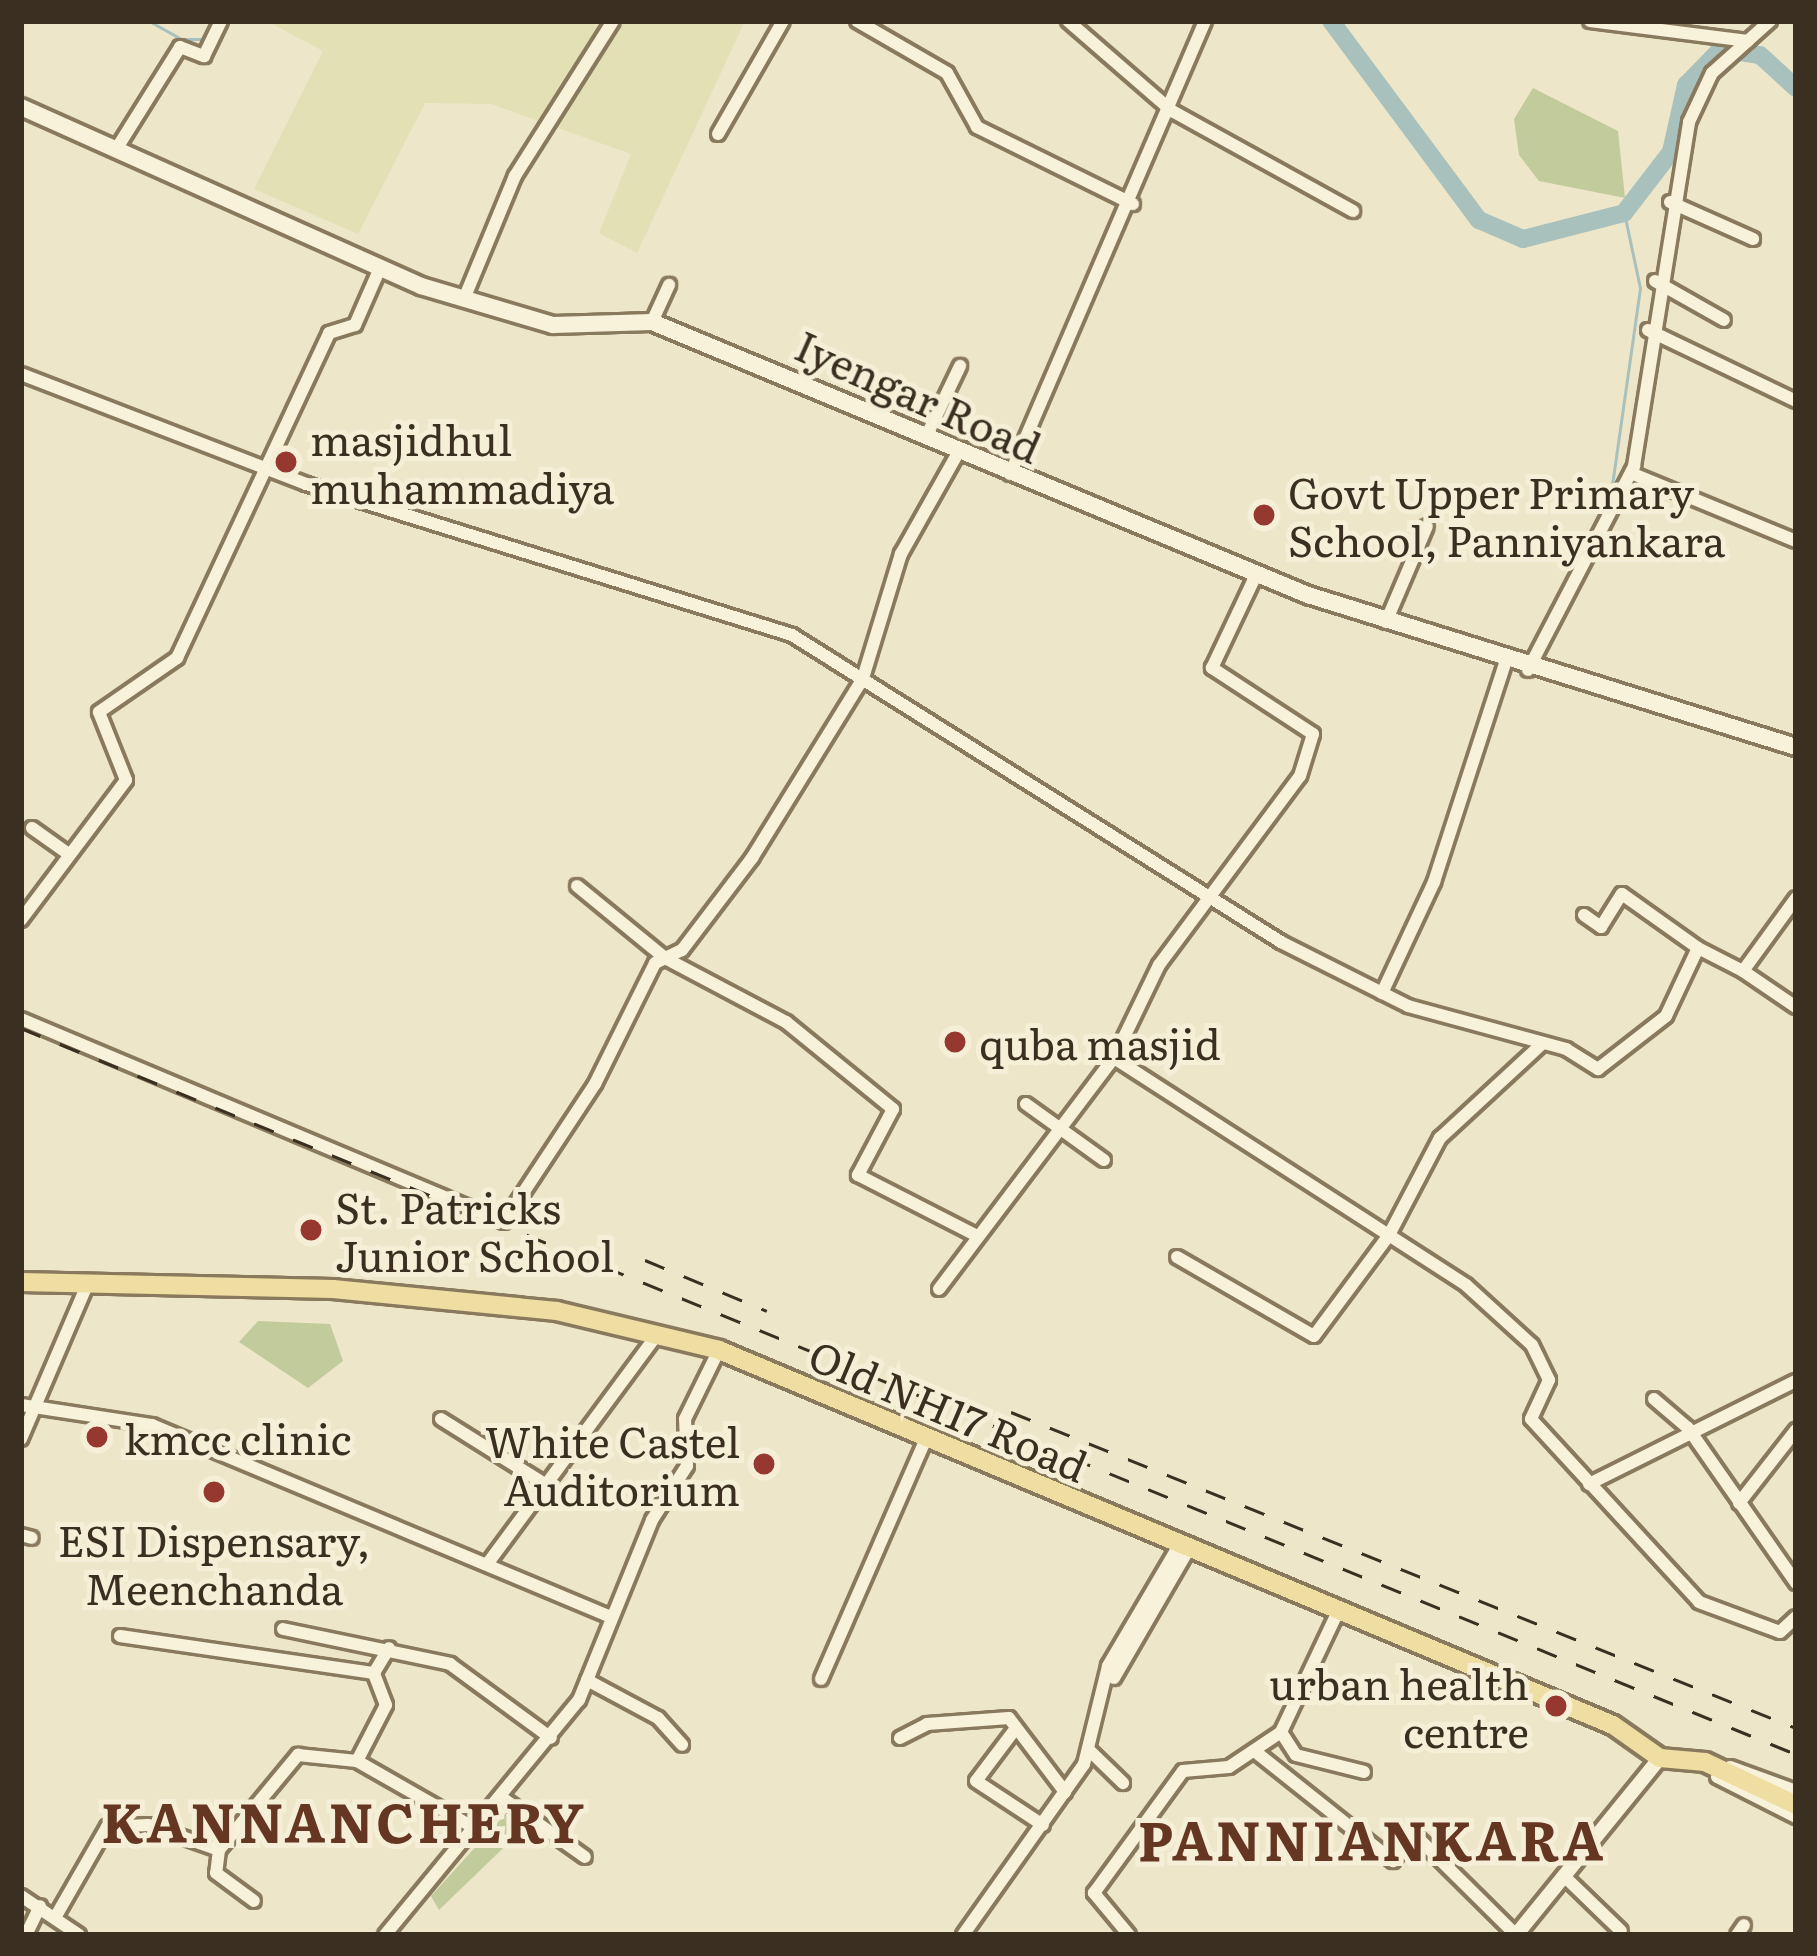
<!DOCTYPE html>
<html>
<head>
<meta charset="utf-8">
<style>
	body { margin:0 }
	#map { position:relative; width:1817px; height:1956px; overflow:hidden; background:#ede6c8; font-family:Literata,serif }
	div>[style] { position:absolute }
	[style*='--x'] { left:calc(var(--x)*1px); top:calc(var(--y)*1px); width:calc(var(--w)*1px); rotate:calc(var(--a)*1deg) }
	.farmland>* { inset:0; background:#e3e0b5 }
	.green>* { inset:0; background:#c1cb9c }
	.stream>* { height:3px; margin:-1.5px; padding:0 1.5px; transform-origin:1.5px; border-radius:1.5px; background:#a9c1bc }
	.river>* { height:18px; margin:-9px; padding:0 9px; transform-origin:9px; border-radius:9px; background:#a9c1bc }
	.roads { filter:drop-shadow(3px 0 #89795d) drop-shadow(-3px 0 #89795d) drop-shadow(0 3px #89795d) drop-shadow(0 -3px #89795d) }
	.minor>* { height:12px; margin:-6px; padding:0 6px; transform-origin:6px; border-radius:6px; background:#f8f2db }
	.tertiary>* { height:14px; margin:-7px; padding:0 7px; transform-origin:7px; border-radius:7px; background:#f8f2db }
	.secondary>* { height:16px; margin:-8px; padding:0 8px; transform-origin:8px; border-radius:8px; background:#f8f2db }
	.primary>* { height:18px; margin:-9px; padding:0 9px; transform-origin:9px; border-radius:9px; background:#eedea1 }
	.rail>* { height:3px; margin-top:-1.5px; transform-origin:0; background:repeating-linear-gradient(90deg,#3a2f20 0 21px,transparent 0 42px) }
	.dots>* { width:33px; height:33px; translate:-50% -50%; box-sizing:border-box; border:6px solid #f5efd7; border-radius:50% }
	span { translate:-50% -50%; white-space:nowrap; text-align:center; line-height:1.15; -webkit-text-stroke:10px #f5efd7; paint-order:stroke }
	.street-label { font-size:42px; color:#3a2f20 }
	.poi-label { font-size:42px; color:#3a2f20 }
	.left { translate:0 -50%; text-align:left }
	.right { translate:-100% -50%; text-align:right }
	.district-label { font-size:54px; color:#653621; font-weight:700; letter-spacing:3px }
	.frame { position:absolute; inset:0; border:24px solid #3a2f20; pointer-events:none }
</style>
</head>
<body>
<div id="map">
	<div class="farmland">
		<i style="clip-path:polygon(267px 21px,745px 21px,637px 253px,599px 233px,631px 154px,491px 104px,425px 103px,358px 234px,254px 189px,323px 51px)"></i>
	</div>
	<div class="green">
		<i style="clip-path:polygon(1533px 88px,1618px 131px,1625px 198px,1539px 181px,1519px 155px,1514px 119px)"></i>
		<i style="clip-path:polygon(258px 1321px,330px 1324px,343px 1361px,308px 1388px,239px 1342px)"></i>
		<i style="clip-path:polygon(510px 1809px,527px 1825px,439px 1910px,431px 1896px)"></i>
	</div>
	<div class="stream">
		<i style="--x:149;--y:21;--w:37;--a:29"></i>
		<i style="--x:181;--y:39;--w:23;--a:0"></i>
		<i style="--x:204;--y:39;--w:20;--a:-63"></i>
		<i style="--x:1611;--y:492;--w:206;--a:-81.9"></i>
		<i style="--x:1640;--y:288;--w:77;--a:-102"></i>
	</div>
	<div class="river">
		<i style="--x:1331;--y:21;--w:248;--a:53.4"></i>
		<i style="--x:1479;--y:220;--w:48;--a:23.4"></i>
		<i style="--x:1523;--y:239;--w:104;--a:-14.4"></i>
		<i style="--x:1624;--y:213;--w:77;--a:-52.4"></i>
		<i style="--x:1671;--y:152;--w:69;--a:-77.4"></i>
		<i style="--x:1686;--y:85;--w:50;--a:-45.8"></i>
		<i style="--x:1721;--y:49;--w:39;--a:9"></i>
		<i style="--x:1760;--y:55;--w:49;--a:42.5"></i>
	</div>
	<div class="roads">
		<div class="minor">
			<i style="--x:857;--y:21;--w:104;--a:30"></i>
			<i style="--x:947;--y:73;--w:62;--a:60.9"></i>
			<i style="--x:977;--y:127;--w:174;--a:26.3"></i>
			<i style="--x:1068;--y:21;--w:138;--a:40.9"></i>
			<i style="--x:1172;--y:111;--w:207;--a:28.9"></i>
			<i style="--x:1590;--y:21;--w:159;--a:7.2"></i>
			<i style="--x:718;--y:134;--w:130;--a:-60.1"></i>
			<i style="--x:117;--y:148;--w:119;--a:-58"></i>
			<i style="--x:180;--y:47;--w:26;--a:21"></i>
			<i style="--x:204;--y:56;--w:39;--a:-64"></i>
			<i style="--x:1670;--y:202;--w:91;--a:24"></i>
			<i style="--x:1655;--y:281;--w:79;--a:29.5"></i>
			<i style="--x:464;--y:299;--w:133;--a:-67.5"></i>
			<i style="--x:515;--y:176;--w:183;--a:-57.7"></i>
			<i style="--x:652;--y:322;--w:41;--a:-65.3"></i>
			<i style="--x:1648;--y:330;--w:164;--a:25.6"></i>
			<i style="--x:21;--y:374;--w:305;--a:21.1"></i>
			<i style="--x:306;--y:484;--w:509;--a:17.26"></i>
			<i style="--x:792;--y:635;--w:577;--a:32.12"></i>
			<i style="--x:1281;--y:942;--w:142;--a:26.7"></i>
			<i style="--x:1408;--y:1006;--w:164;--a:15.2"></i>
			<i style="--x:1566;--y:1049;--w:38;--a:32"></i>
			<i style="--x:1598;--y:1069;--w:86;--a:-37.9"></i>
			<i style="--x:1666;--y:1016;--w:75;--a:-64.8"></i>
			<i style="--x:1698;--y:948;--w:51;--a:27.1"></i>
			<i style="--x:1743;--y:971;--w:90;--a:-54"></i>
			<i style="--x:926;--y:437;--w:79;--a:-64.4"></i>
			<i style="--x:1631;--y:473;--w:178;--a:22.4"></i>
			<i style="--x:1010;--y:474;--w:493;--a:-66.7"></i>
			<i style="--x:1386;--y:622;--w:104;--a:-66.9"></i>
			<i style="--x:1528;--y:670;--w:230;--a:-62.5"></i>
			<i style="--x:1634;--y:466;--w:348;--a:-80.9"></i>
			<i style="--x:1689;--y:122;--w:54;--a:-64.9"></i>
			<i style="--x:1712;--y:73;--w:78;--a:-41.9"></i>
			<i style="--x:32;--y:828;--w:43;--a:35.5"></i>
			<i style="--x:577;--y:886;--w:114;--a:39.3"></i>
			<i style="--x:665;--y:958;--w:137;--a:27.9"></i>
			<i style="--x:786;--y:1022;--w:138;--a:39.1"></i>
			<i style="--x:893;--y:1109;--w:75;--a:117.9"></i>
			<i style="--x:858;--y:1175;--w:134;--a:27.1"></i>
			<i style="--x:1584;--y:915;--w:21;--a:35"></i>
			<i style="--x:1601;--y:927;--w:39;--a:-58"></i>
			<i style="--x:1622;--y:894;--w:93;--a:35.4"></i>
			<i style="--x:21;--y:920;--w:175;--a:-53.1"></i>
			<i style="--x:126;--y:780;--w:73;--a:-111.7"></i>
			<i style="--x:99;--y:712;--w:95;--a:-34.7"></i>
			<i style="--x:177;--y:658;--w:359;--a:-64.9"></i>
			<i style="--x:329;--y:333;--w:27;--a:-17"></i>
			<i style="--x:355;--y:325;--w:62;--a:-66.3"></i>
			<i style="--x:1743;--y:971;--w:64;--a:34.2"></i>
			<i style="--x:1382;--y:993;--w:123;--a:-64.9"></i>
			<i style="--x:1434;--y:882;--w:230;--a:-72"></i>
			<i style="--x:21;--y:1019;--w:524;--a:22.8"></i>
			<i style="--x:504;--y:1222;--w:165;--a:-56.6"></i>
			<i style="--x:595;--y:1084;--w:135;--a:-63.6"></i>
			<i style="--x:655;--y:963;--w:30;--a:-26"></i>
			<i style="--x:682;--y:950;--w:116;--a:-52.7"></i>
			<i style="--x:752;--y:858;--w:211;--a:-58.3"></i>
			<i style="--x:863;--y:678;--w:130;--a:-73"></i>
			<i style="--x:901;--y:554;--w:118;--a:-60.6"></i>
			<i style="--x:1114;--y:1058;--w:419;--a:32.8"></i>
			<i style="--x:1466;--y:1285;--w:89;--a:42.3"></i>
			<i style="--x:1532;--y:1345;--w:39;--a:64"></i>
			<i style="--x:1549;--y:1380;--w:43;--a:114.8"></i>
			<i style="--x:1531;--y:1419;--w:248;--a:47.4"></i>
			<i style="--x:1699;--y:1602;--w:86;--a:20.3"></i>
			<i style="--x:1780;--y:1632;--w:22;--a:-43"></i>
			<i style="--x:1026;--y:1104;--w:96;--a:35.7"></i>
			<i style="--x:1177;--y:1257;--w:158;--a:30"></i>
			<i style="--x:1314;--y:1336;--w:126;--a:-53.4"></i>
			<i style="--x:1389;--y:1235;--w:110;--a:-62.3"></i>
			<i style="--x:1440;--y:1138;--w:139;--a:-42.7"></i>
			<i style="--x:939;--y:1289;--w:290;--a:-52.9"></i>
			<i style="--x:1114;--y:1058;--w:103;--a:-64.2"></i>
			<i style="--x:1159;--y:965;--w:236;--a:-53.3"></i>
			<i style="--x:1300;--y:776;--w:44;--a:-72.8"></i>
			<i style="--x:1313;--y:734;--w:121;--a:-146.8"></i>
			<i style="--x:1212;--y:668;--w:103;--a:-64.7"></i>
			<i style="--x:1654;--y:1399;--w:45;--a:40.5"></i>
			<i style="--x:1688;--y:1428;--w:189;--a:55.1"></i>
			<i style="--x:21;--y:1405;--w:133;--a:8.7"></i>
			<i style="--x:152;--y:1425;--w:498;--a:22.7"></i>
			<i style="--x:441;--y:1419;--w:126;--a:32.1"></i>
			<i style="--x:21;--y:1439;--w:168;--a:-66.8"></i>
			<i style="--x:1589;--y:1484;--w:231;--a:-26.5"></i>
			<i style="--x:1739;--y:1503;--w:93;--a:-52"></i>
			<i style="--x:21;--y:1535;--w:11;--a:15"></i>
			<i style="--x:488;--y:1563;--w:284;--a:-53.5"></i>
			<i style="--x:283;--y:1629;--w:171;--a:11.8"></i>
			<i style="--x:450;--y:1664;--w:125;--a:36.2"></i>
			<i style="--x:120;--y:1636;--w:257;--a:8.3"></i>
			<i style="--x:374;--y:1673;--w:29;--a:-59"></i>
			<i style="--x:1114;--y:1678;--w:146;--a:-59.9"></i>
			<i style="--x:821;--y:1679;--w:265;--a:-66.4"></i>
			<i style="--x:587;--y:1680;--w:81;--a:28.2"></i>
			<i style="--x:658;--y:1718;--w:36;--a:48"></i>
			<i style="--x:1016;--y:1728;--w:66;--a:127"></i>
			<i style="--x:976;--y:1781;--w:80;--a:33.3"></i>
			<i style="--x:1281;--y:1732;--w:27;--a:57"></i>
			<i style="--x:1296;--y:1755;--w:70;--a:14"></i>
			<i style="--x:900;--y:1738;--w:30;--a:-27"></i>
			<i style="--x:927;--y:1724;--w:82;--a:-4.2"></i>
			<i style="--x:1009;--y:1718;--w:93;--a:52.9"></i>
			<i style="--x:1088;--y:1749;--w:49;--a:44.2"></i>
			<i style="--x:1257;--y:1753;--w:174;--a:38.5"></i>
			<i style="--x:1393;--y:1861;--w:34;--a:-54"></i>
			<i style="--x:1413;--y:1833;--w:145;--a:44.7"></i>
			<i style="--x:357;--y:1761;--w:139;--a:29.7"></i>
			<i style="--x:1730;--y:1767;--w:70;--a:20"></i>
			<i style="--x:1717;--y:1777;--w:89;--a:26.9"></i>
			<i style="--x:505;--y:1800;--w:98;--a:35.5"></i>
			<i style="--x:219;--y:1850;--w:23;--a:97"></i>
			<i style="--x:216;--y:1873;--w:47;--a:36.4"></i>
			<i style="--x:1564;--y:1876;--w:79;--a:44"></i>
			<i style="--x:21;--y:1896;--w:70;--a:33.9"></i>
			<i style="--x:56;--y:1916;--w:103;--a:-60.2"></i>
			<i style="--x:107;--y:1827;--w:41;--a:-2.8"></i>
			<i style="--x:148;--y:1825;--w:75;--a:19.4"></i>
			<i style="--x:219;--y:1850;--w:124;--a:-50.3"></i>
			<i style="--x:298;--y:1755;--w:59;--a:5.8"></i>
			<i style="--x:357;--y:1761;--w:63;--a:-62.6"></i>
			<i style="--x:386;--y:1705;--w:34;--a:-111"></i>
			<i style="--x:26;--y:1935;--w:32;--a:-64"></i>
			<i style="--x:385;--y:1935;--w:305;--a:-50.5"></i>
			<i style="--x:579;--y:1700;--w:194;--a:-67.9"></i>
			<i style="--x:652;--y:1520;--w:64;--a:-57.1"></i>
			<i style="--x:687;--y:1466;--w:47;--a:-92.4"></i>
			<i style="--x:685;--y:1419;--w:77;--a:-63.8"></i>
			<i style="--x:963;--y:1935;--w:209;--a:-54.7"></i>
			<i style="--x:1084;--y:1764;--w:101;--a:-76.2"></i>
			<i style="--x:1108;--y:1666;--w:136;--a:-59.5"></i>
			<i style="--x:1129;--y:1935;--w:55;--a:-129.8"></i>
			<i style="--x:1094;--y:1893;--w:151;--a:-53.9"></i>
			<i style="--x:1183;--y:1771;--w:46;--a:-5"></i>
			<i style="--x:1229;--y:1767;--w:63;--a:-33.9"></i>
			<i style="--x:1281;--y:1732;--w:138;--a:-64.7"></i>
			<i style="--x:1737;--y:1935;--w:12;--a:-55"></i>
		</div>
		<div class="tertiary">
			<i style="--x:1516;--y:1935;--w:228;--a:-50.9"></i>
		</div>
		<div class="secondary">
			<i style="--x:21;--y:107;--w:438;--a:24.1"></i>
			<i style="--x:421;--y:286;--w:138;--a:16.5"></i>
			<i style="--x:553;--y:325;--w:99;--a:-1.7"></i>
			<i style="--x:652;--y:322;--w:711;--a:22.6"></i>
			<i style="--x:1308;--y:595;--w:511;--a:17.3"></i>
		</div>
		<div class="primary">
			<i style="--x:21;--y:1282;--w:312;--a:1.3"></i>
			<i style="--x:333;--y:1289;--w:225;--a:5.6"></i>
			<i style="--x:557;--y:1311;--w:167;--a:13.5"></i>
			<i style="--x:719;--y:1350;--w:969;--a:22.76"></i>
			<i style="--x:1613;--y:1725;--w:57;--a:35.1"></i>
			<i style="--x:1660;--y:1758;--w:45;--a:5.1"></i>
			<i style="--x:1705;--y:1762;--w:101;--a:25.3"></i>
		</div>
	</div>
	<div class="rail">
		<i style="--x:21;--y:1028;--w:1918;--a:22.25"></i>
		<i style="--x:645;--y:1260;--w:132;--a:22.7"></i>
		<i style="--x:1011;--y:1412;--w:846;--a:21.93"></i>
	</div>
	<div class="dots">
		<i style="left:286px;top:462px;background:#96382f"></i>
		<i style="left:1264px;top:515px;background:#96382f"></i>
		<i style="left:955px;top:1042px;background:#96382f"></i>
		<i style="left:311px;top:1230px;background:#96382f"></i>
		<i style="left:97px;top:1437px;background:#96382f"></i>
		<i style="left:764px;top:1464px;background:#96382f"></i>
		<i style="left:214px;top:1492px;background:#96382f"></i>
		<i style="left:1556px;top:1706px;background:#96382f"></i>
	</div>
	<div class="street-label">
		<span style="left:919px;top:395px;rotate:24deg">Iyengar Road</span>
		<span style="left:949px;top:1409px;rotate:23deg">Old NH17 Road</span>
	</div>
	<div class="poi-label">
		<span class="left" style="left:310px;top:462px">masjidhul<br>muhammadiya</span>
		<span class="left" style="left:1288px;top:515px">Govt Upper Primary<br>School, Panniyankara</span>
		<span class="left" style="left:979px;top:1042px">quba masjid</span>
		<span class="left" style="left:335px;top:1230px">St. Patricks<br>Junior School</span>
		<span class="left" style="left:124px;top:1437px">kmcc clinic</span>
		<span class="right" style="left:740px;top:1464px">White Castel<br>Auditorium</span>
		<span style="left:214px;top:1563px">ESI Dispensary,<br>Meenchanda</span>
		<span class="right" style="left:1529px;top:1706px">urban health<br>centre</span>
	</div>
	<div class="district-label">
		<span style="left:344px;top:1820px">KANNANCHERY</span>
		<span style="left:1372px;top:1838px">PANNIANKARA</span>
	</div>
	<div class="frame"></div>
</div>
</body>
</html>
